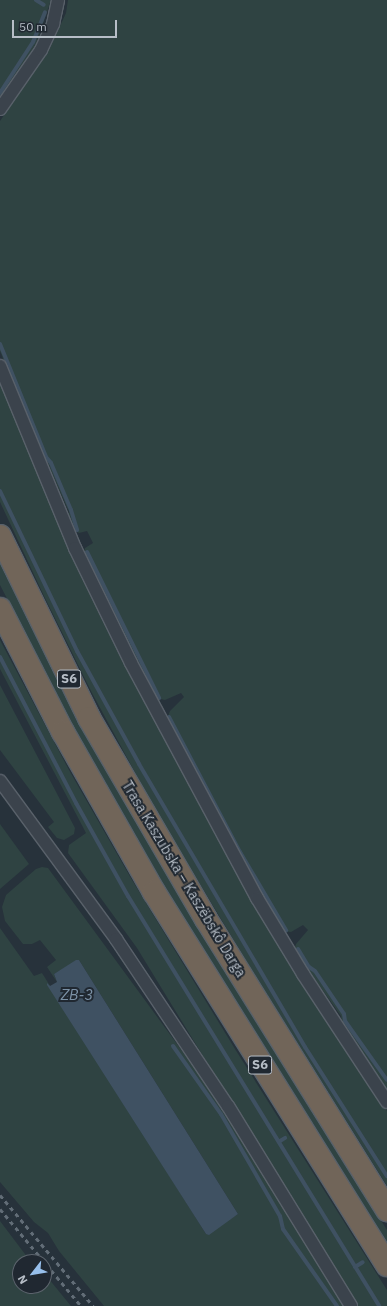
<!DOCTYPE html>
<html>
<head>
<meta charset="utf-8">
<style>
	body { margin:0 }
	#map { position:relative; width:387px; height:1306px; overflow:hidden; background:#27323b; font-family:"IBM Plex Sans",sans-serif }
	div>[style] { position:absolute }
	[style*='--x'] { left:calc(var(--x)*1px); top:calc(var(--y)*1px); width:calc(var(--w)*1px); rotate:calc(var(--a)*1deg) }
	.green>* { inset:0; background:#2f4342 }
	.water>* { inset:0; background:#3f5162 }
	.stream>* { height:4px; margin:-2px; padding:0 2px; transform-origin:2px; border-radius:2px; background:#3f5162 }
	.roads { filter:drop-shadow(1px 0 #59616a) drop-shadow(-1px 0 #59616a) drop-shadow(0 1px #59616a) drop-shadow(0 -1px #59616a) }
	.street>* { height:12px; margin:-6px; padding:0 6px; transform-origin:6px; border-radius:6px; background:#3b434c }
	.highway>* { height:22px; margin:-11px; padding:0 11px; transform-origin:11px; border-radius:11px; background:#716559 }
	.rail>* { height:3px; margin-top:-1.5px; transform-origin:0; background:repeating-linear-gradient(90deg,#626d77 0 4px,transparent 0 8px) }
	span { translate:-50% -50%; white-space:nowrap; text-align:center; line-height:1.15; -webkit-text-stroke:4px #202831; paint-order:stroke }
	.shield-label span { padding:1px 3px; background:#202831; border:1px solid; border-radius:3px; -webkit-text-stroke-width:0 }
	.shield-label { font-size:13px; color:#b7bec7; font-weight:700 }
	.street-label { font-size:14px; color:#b7bec7 }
	.water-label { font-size:15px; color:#7b91a6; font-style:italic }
	.north { position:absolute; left:12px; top:1254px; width:40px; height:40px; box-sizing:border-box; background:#202831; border:1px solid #5c646d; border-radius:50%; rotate:239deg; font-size:11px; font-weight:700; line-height:16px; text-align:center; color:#b7bec7 }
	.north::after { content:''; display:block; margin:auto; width:14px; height:18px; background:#97bfeb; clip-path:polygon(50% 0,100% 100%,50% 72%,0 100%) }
	.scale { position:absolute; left:12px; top:20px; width:105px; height:18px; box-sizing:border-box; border:2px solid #b7bec7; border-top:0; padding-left:5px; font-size:12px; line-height:14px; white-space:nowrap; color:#b7bec7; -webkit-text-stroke:3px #202831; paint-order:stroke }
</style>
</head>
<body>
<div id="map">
	<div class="green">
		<i style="clip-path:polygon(0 0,51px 0,36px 44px,0 100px)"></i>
		<i style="clip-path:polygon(68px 0,387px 0,387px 1092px,342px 1024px,341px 1016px,294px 950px,296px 944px,308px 930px,303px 925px,291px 932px,282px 931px,167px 719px,170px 711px,184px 697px,181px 693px,165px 700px,156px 698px,128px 644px,84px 553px,85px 548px,93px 543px,87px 531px,79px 533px,74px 530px,68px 519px,69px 512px,48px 464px,43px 459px,0 351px,0 121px,49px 50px,66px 13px)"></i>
		<i style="clip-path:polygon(0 379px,58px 523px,317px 1005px,387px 1111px,387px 1186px,253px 972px,157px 813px,92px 693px,44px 596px,0 502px)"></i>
		<i style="clip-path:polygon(0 561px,65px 694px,122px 798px,243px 1001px,387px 1230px,387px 1245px,195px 939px,77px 734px,0 585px)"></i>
		<i style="clip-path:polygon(0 640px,69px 770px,132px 880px,235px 1049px,387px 1290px,387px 1306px,357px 1306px,215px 1079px,214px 1074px,137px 948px,68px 853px,69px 845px,86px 833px,0 669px)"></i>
		<i style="clip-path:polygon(0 685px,75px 828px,74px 834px,64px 840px,57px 838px,48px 827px,54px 822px,0 750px)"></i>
		<i style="clip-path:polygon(0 824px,29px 864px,0 889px)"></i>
		<i style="clip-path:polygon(42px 867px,48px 868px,213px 1093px,344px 1306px,104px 1306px,59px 1251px,48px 1233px,34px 1222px,0 1182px,0 928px,34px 976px,42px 973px,206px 1234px,238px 1214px,79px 960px,54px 974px,57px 982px,47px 967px,56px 960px,40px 940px,32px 944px,23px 944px,5px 921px,2px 907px,6px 895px,36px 869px)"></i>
		<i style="clip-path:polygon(0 1221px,31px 1262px,20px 1262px,20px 1286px,44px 1286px,44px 1273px,71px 1306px,0 1306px)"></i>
	</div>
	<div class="water">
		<i style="clip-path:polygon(76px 960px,79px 960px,238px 1214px,209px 1235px,206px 1234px,47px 985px,47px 983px,50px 986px,57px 982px,54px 974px)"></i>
	</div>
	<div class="stream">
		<i style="--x:36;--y:0;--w:9;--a:32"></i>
		<i style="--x:0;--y:93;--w:61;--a:-57.1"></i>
		<i style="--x:33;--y:42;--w:32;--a:-68"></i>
		<i style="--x:0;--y:344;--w:122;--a:67.8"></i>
		<i style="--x:46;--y:457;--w:8;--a:50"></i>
		<i style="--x:51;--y:463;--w:51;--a:66.9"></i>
		<i style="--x:71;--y:510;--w:21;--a:73"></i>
		<i style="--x:0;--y:491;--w:178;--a:64.3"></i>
		<i style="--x:77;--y:651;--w:129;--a:61.2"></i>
		<i style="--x:139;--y:764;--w:328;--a:59.6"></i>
		<i style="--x:305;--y:1047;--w:153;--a:57.6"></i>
		<i style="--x:87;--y:552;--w:163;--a:63.7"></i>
		<i style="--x:0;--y:657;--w:165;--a:62.5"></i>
		<i style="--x:76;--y:803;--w:107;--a:60.8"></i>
		<i style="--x:128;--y:896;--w:481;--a:58.5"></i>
		<i style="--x:169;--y:717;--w:153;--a:62.3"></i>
		<i style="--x:240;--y:852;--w:91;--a:59.5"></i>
		<i style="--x:298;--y:949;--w:21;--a:59"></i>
		<i style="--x:309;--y:967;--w:7;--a:34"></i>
		<i style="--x:315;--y:971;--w:52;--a:56"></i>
		<i style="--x:344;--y:1014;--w:7;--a:82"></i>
		<i style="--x:345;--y:1021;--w:72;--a:54.6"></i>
		<i style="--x:173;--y:1046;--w:83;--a:54.8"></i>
		<i style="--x:221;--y:1114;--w:118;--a:60"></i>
		<i style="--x:280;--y:1216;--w:13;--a:77"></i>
		<i style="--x:283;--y:1229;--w:94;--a:55"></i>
		<i style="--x:280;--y:1141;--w:6;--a:-31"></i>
		<i style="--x:355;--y:1267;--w:9;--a:-32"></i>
	</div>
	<div class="roads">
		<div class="street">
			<i style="--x:0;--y:109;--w:72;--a:-55.2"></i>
			<i style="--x:41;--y:50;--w:29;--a:-65"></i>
			<i style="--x:53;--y:24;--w:25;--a:-78"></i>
			<i style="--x:0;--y:366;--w:197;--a:67.6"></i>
			<i style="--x:75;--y:548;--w:128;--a:64"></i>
			<i style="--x:131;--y:663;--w:267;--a:61.8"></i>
			<i style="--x:257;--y:898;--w:89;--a:58.8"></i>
			<i style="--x:303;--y:974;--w:153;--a:56.7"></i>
			<i style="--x:0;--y:781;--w:196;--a:53.7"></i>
			<i style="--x:116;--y:939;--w:201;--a:56.2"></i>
			<i style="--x:228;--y:1106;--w:235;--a:58.4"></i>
		</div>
		<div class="highway">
			<i style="--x:0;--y:536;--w:203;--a:63.9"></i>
			<i style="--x:89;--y:718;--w:233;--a:59.8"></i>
			<i style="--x:206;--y:919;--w:343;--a:58.1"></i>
			<i style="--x:0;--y:609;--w:138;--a:62.9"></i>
			<i style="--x:63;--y:732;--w:184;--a:60.4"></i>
			<i style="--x:154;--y:892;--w:440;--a:58"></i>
		</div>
	</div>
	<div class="rail">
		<i style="--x:0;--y:1195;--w:145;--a:50"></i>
		<i style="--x:0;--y:1209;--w:126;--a:50.1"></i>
	</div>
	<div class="shield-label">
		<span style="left:69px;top:679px">S6</span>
		<span style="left:260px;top:1065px">S6</span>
	</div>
	<div class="street-label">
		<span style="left:184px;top:879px;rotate:59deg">Trasa Kaszubska – Kaszëbskô Darga</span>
	</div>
	<div class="water-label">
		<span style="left:77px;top:995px">ZB-3</span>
	</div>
	<div class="north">N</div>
	<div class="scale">50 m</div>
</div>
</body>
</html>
